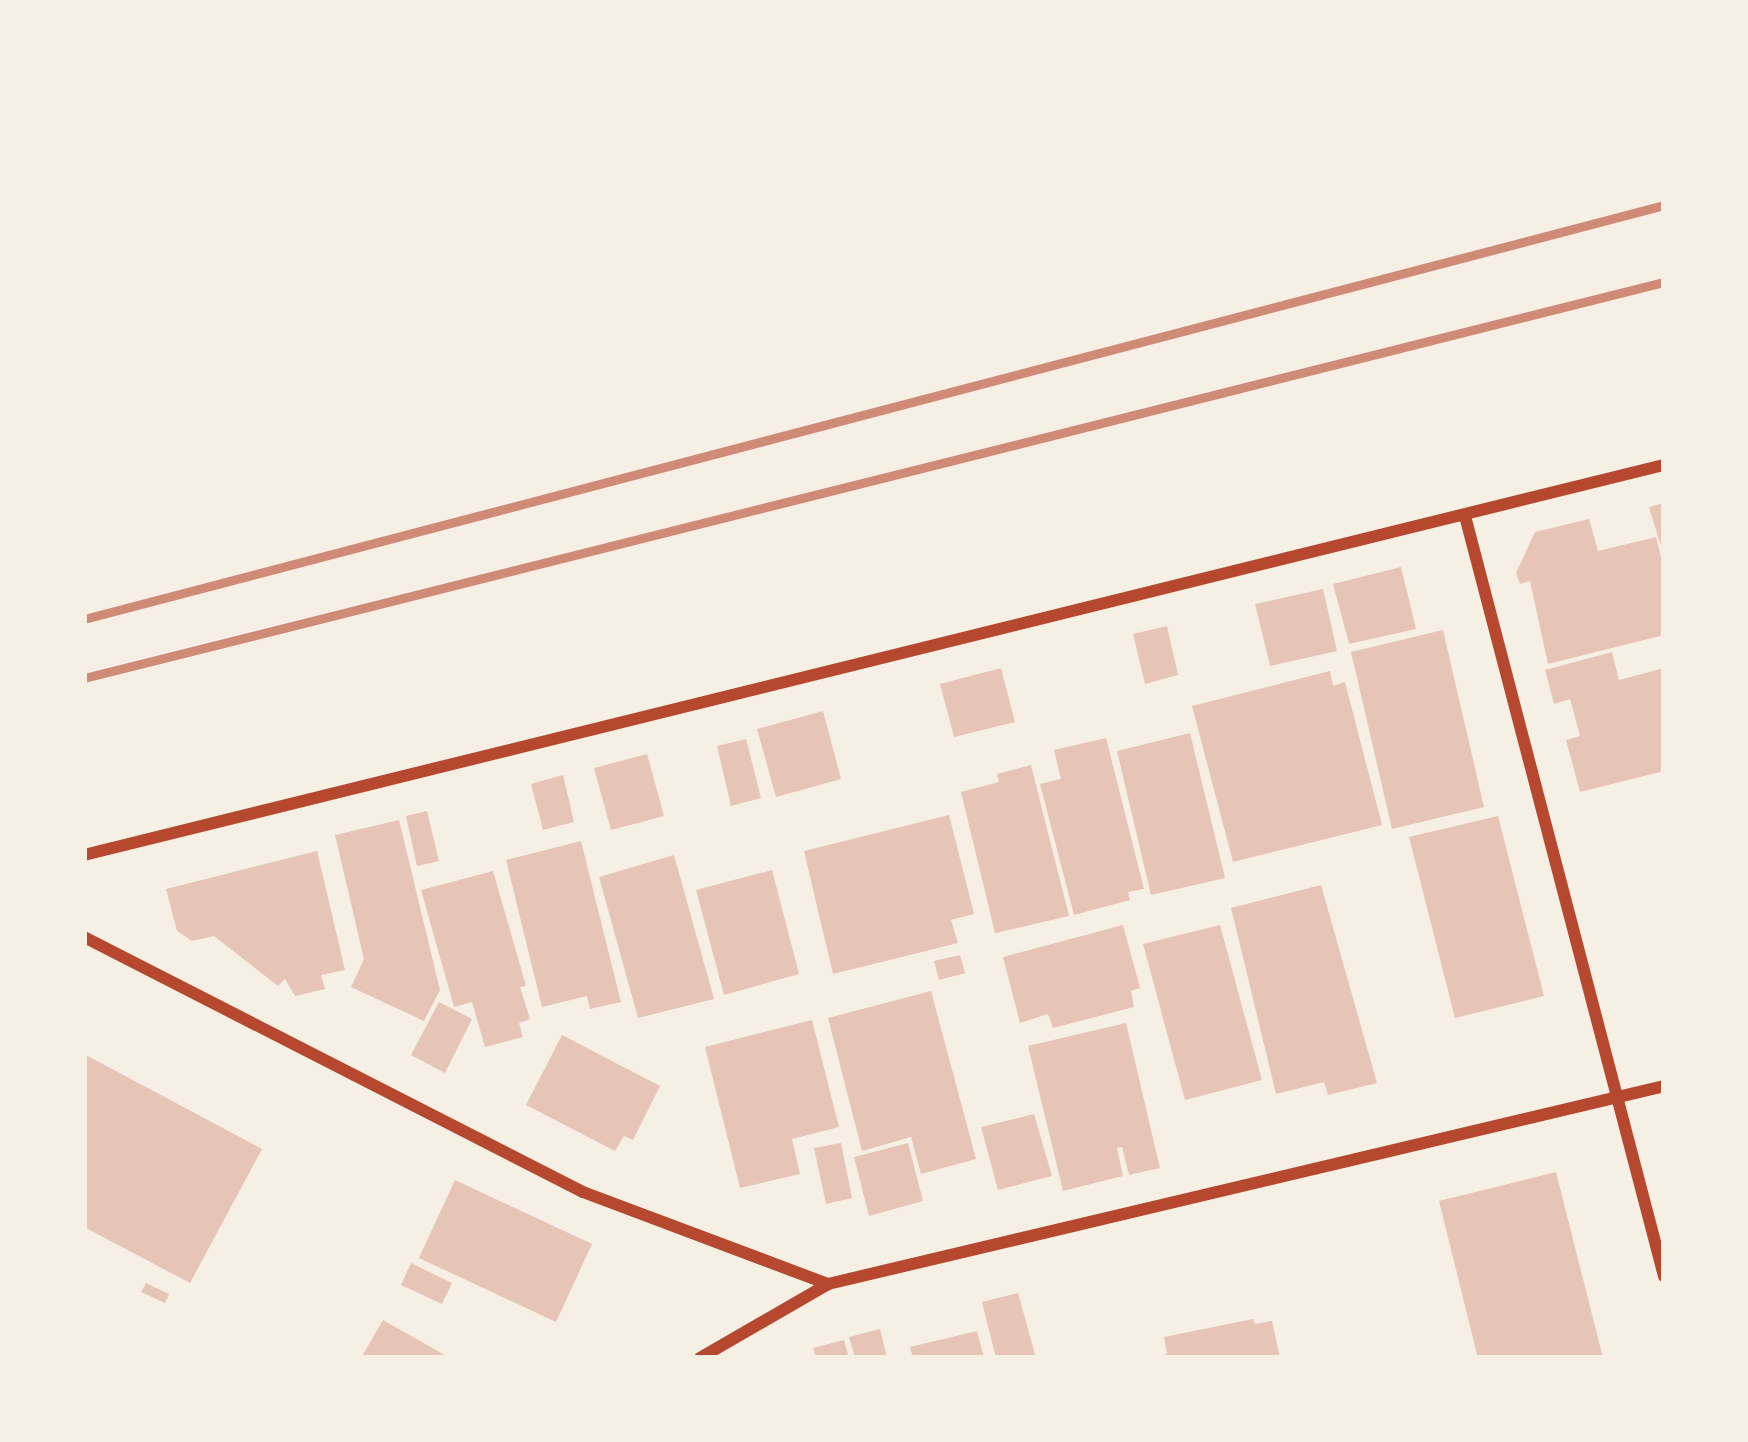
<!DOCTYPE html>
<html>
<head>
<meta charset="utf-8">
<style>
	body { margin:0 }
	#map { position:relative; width:1748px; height:1442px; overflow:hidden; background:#f6efe4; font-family:"IBM Plex Sans",sans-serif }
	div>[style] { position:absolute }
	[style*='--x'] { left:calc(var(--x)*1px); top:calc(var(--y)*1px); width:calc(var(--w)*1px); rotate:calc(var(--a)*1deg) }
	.building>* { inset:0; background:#e6c5b7 }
	.minor>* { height:12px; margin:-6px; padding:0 6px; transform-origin:6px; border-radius:6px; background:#b5482f }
	.rail>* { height:9px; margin:-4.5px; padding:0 4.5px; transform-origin:4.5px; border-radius:4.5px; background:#cf8b77 }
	span { translate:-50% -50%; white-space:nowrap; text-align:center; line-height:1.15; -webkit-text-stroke:9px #f6efe4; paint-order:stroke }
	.frame { position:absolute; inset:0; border:87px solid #f6efe4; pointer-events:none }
</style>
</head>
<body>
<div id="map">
	<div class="building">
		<i style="clip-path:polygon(1664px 503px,1664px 553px,1663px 553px,1649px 507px)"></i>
		<i style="clip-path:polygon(1589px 519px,1598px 551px,1656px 537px,1664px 570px,1664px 635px,1548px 664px,1530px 581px,1520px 584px,1516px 573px,1535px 532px)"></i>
		<i style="clip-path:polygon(1401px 567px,1416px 629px,1349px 644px,1333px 584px)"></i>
		<i style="clip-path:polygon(1323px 589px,1337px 651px,1270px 666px,1255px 604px)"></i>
		<i style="clip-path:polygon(1167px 626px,1178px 675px,1145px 684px,1133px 634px)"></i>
		<i style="clip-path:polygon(1443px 630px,1484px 807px,1392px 829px,1351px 652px)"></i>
		<i style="clip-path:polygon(1612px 652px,1619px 680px,1664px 668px,1664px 771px,1580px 792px,1566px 740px,1580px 736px,1570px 699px,1554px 704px,1545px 670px)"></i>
		<i style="clip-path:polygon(1001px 668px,1015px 722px,954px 737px,940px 684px)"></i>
		<i style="clip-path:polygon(1330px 671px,1333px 686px,1345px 682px,1382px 825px,1233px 862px,1192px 706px)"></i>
		<i style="clip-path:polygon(823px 711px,841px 779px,776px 797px,757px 729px)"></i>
		<i style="clip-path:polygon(1190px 733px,1225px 878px,1151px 895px,1117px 751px)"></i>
		<i style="clip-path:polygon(1106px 738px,1144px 889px,1128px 892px,1130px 900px,1074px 915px,1040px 784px,1061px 779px,1054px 750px)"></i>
		<i style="clip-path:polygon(746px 739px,761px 798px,731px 806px,717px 746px)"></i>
		<i style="clip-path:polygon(647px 754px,664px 816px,611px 830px,594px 768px)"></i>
		<i style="clip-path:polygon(1031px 765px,1069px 916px,995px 933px,961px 792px,999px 782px,997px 774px)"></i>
		<i style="clip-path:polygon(563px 775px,574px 822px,543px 830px,531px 784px)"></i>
		<i style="clip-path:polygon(427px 811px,439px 861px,417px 866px,406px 816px)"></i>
		<i style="clip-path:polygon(949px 815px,974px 914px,951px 920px,958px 943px,833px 974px,804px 851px)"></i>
		<i style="clip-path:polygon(1498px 816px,1544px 996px,1455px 1018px,1409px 837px)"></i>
		<i style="clip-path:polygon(399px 820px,440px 990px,424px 1021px,351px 987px,364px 959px,335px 835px)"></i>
		<i style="clip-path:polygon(581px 841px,621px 1002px,590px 1009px,587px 996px,542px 1007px,506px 860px)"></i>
		<i style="clip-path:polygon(317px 851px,345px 970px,321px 975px,325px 989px,295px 996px,285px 979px,278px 986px,214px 936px,192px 941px,177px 931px,166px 889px)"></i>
		<i style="clip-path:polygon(674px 855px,714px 999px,638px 1018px,599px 877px)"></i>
		<i style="clip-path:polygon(772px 870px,799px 974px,724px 995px,696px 890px)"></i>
		<i style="clip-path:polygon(493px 871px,526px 986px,520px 987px,530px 1019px,519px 1023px,523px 1037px,485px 1047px,472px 1002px,454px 1007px,421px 890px)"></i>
		<i style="clip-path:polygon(1321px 885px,1377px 1083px,1328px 1095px,1324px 1082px,1276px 1094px,1231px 908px)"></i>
		<i style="clip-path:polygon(1123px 925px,1140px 988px,1131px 991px,1134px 1007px,1053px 1028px,1048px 1014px,1020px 1023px,1003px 957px)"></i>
		<i style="clip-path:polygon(1220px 925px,1262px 1080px,1185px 1100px,1143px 944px)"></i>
		<i style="clip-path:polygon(960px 955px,965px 973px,939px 980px,934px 961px)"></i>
		<i style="clip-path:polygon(931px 991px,976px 1159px,921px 1174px,911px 1137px,862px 1151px,828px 1018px)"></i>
		<i style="clip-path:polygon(439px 1002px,472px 1019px,445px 1073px,411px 1055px)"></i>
		<i style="clip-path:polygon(812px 1020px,839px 1127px,792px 1139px,800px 1174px,740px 1188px,705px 1047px)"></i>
		<i style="clip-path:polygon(1126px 1023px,1160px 1168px,1129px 1175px,1122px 1147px,1117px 1148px,1123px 1176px,1063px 1191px,1028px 1046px)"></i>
		<i style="clip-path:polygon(562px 1035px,660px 1086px,633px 1140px,624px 1136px,615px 1151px,526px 1105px)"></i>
		<i style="clip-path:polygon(84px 1054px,262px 1149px,190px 1283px,84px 1227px)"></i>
		<i style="clip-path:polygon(1034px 1114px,1052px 1176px,998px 1190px,981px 1127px)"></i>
		<i style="clip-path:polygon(841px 1143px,852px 1198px,826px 1204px,814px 1148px)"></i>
		<i style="clip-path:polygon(908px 1143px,923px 1201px,869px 1216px,854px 1157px)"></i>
		<i style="clip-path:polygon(1556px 1172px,1603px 1358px,1478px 1358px,1439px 1201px)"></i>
		<i style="clip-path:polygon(455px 1180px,592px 1244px,556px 1322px,419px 1258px)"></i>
		<i style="clip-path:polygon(411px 1263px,452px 1283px,442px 1304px,401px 1285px)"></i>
		<i style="clip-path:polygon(146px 1283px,169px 1294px,165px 1303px,141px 1292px)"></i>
		<i style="clip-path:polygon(1018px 1293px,1036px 1358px,996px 1358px,982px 1302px)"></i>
		<i style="clip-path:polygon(1253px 1319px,1255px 1324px,1272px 1321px,1280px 1358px,1156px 1358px,1167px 1354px,1164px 1337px)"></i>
		<i style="clip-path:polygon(383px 1320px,450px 1358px,361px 1358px)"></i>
		<i style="clip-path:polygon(880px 1329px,887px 1358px,855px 1358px,849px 1337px)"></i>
		<i style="clip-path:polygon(977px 1331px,984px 1358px,913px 1358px,910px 1347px)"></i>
		<i style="clip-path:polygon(844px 1340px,849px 1358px,816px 1358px,813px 1348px)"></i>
	</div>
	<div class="minor">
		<i style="--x:1465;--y:516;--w:786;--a:75.33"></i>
		<i style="--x:84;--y:855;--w:1627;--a:-13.87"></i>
		<i style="--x:84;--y:937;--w:560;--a:27.07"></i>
		<i style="--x:583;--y:1192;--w:262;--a:20.6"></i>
		<i style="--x:700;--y:1358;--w:148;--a:-30"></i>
		<i style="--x:828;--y:1284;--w:859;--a:-13.32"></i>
	</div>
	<div class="rail">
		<i style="--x:84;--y:619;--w:1633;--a:-14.68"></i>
		<i style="--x:84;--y:678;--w:1629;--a:-14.07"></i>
	</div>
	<div class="frame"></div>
</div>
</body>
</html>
